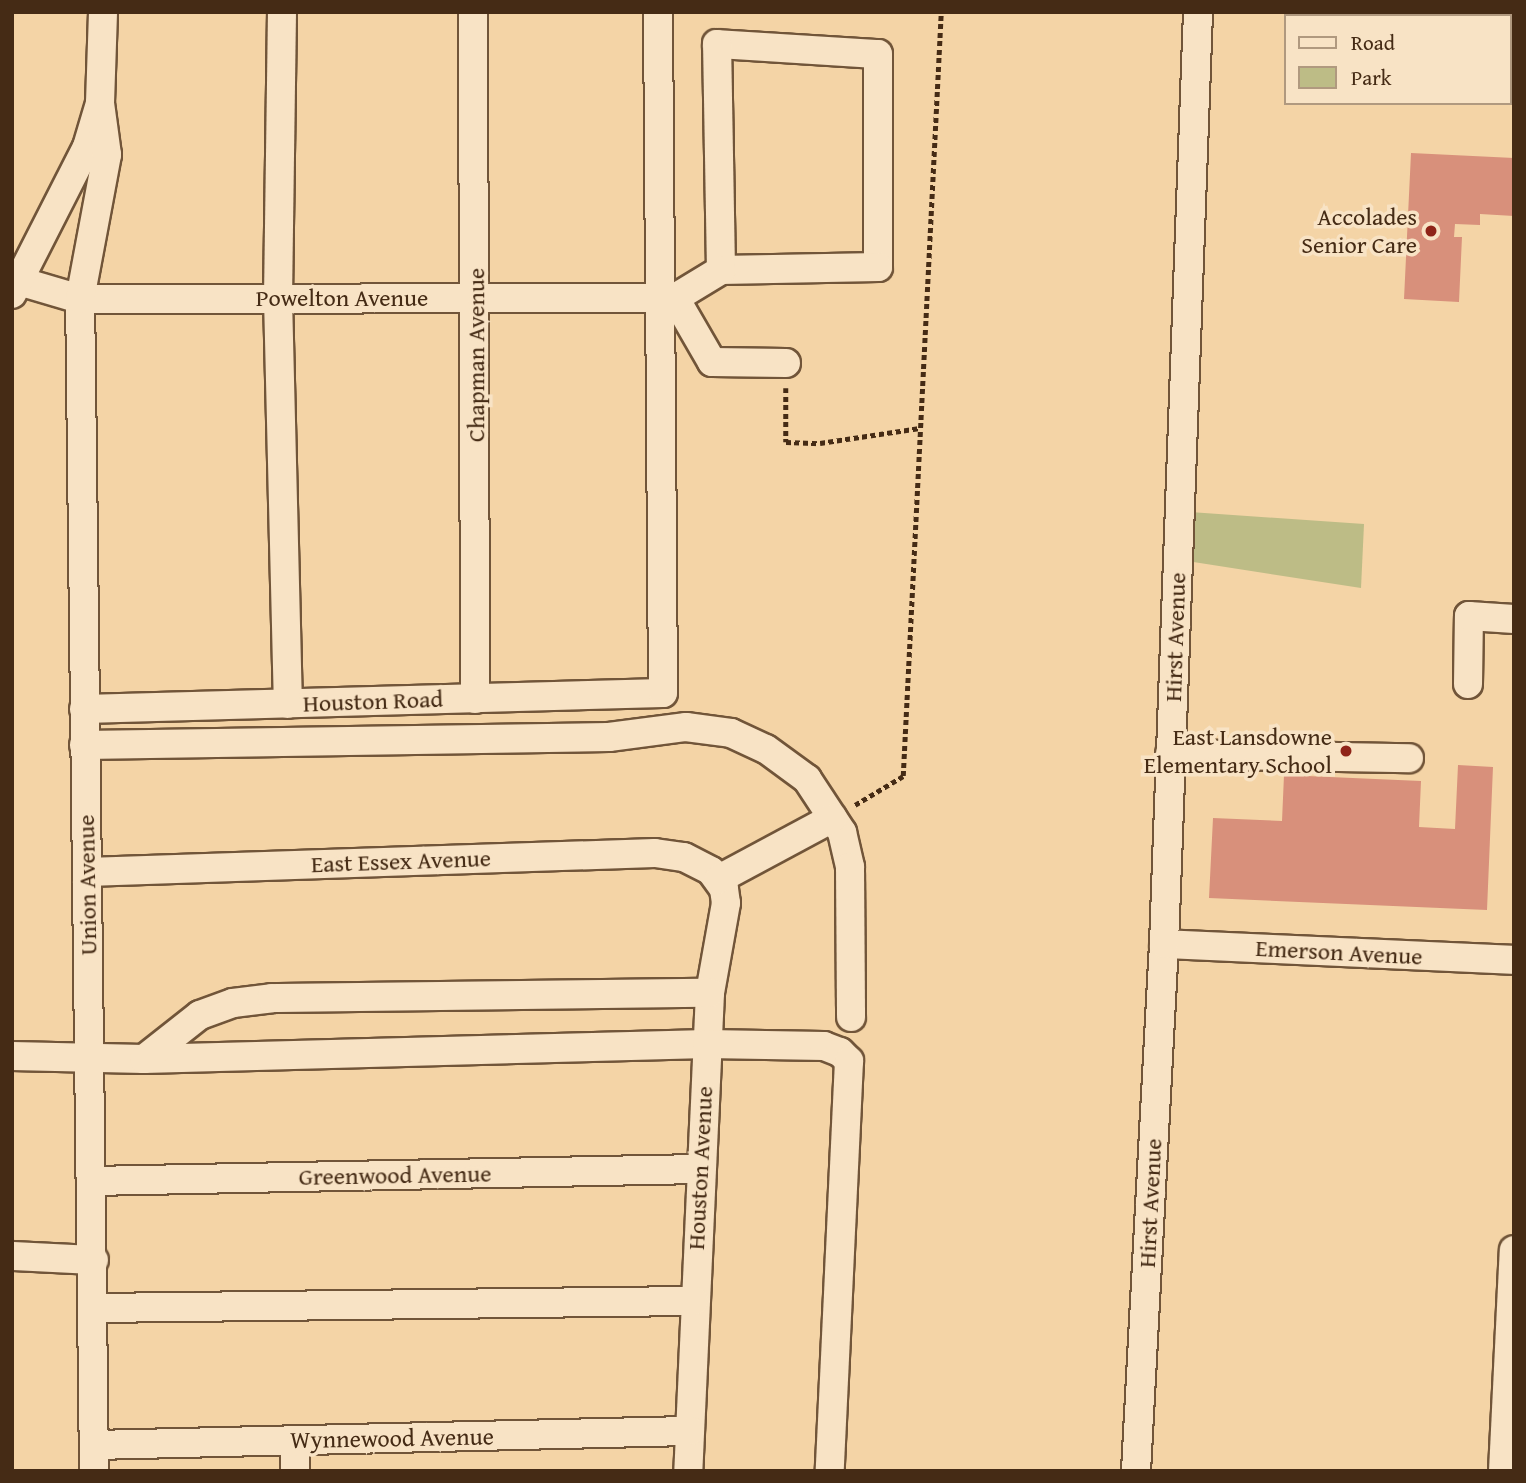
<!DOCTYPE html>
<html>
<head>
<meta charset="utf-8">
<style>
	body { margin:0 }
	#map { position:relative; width:1526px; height:1483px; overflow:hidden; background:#f4d4a6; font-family:"Gentium Book Plus",serif }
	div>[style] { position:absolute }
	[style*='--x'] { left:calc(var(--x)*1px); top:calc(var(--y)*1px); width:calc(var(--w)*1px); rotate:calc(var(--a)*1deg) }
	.green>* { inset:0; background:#bdbc86 }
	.building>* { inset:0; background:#d8907b }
	.path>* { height:4.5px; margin-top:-2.25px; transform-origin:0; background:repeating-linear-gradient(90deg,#452b15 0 5px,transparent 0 8.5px) }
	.roads { filter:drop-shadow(2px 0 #715539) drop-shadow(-2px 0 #715539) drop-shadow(0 2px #715539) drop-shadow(0 -2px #715539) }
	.minor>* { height:28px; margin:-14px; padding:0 14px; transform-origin:14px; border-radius:14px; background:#f8e3c5 }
	.dots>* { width:19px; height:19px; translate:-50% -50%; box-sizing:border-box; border:4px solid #f8e3c5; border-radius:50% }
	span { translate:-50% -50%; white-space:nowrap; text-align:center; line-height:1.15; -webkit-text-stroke:7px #f8e3c5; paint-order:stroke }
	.poi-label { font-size:24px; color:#452b15 }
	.right { translate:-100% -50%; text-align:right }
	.street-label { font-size:24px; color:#452b15 }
	.frame { position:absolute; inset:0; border:14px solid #452b15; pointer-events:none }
	.legend { position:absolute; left:1284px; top:14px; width:228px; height:91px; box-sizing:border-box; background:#f8e3c5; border:2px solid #b0997f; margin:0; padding:9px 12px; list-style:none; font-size:21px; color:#452b15 }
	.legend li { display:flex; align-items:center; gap:14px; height:35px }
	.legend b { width:35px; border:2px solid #b0997f }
</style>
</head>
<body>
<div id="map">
	<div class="green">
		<i style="clip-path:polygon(1190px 512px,1364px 524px,1361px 588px,1187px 561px)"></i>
	</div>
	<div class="building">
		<i style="clip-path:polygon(1411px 153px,1514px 158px,1514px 216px,1480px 214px,1480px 225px,1455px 224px,1454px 237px,1462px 237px,1459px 302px,1404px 299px)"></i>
		<i style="clip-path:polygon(1458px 765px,1493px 767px,1487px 910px,1209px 898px,1213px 818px,1282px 821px,1284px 775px,1421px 781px,1419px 827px,1455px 829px)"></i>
	</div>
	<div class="path">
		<i style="--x:786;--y:388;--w:54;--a:90"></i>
		<i style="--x:786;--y:442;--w:34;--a:2"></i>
		<i style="--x:820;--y:443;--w:101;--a:-8.5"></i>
		<i style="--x:855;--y:805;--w:56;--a:-31.1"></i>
		<i style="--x:903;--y:776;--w:765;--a:-87.15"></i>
	</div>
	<div class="roads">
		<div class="minor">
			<i style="--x:282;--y:12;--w:286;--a:90.8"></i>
			<i style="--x:278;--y:298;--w:406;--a:88.6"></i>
			<i style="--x:473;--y:12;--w:687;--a:89.83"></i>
			<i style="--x:717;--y:44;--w:161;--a:3.6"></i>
			<i style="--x:878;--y:54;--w:213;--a:90"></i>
			<i style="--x:878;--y:267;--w:157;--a:178.9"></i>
			<i style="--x:721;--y:270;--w:226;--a:-91"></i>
			<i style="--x:12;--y:279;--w:71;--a:16.4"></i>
			<i style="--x:80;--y:299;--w:595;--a:-0.1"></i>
			<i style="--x:12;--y:294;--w:165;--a:-63"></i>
			<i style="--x:87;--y:147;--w:46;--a:-73.5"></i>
			<i style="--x:100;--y:103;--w:91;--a:-88.1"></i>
			<i style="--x:675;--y:298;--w:74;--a:60"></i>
			<i style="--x:712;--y:362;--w:74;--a:0.8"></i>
			<i style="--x:675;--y:298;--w:54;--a:-31.3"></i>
			<i style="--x:1468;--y:684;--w:68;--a:-89.2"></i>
			<i style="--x:1469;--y:616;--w:45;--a:3.8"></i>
			<i style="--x:84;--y:709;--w:579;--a:-1.58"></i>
			<i style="--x:663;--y:693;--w:681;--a:-90.42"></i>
			<i style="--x:84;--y:745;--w:525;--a:-0.87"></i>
			<i style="--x:609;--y:737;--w:78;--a:-7.4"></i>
			<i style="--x:686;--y:727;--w:45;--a:7.6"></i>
			<i style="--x:731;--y:733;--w:38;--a:25"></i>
			<i style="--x:766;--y:749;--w:51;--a:36.2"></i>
			<i style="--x:807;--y:779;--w:64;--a:56.6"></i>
			<i style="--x:842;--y:832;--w:36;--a:77"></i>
			<i style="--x:850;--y:867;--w:150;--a:89.6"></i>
			<i style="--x:1170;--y:754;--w:239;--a:1"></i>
			<i style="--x:87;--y:872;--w:568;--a:-1.92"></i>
			<i style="--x:655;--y:853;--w:29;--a:8"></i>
			<i style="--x:684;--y:857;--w:30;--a:27"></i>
			<i style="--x:711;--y:871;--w:22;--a:54"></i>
			<i style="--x:724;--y:889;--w:14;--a:82"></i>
			<i style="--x:726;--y:903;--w:91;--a:100.1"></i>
			<i style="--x:710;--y:993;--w:479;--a:92.6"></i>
			<i style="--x:719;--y:879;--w:129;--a:-28.2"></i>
			<i style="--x:1164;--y:944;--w:350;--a:2.6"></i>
			<i style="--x:12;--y:1056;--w:132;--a:1.3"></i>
			<i style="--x:144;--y:1059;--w:563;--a:-1.53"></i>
			<i style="--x:707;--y:1044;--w:117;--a:1"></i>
			<i style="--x:824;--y:1046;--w:17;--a:21"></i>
			<i style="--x:840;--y:1052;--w:13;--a:45"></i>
			<i style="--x:849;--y:1061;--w:410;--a:92.7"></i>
			<i style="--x:144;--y:1059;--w:71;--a:-38.2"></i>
			<i style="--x:200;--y:1015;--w:35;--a:-20"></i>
			<i style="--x:233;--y:1003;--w:39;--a:-7"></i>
			<i style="--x:272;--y:998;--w:438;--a:-0.7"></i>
			<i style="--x:91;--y:1181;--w:608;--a:-1.13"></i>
			<i style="--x:12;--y:1256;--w:82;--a:2.8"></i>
			<i style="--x:94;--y:1308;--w:600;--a:-0.67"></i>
			<i style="--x:295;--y:1440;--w:31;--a:90"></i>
			<i style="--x:94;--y:1445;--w:596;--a:-1.35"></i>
			<i style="--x:94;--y:1471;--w:1172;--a:-90.68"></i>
			<i style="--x:80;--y:299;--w:147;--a:-79.4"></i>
			<i style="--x:107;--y:155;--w:52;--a:-97.7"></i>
			<i style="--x:1136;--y:1471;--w:528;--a:-86.96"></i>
			<i style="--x:1164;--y:944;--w:933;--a:-87.91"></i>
			<i style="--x:1503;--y:1471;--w:221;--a:-87.2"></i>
		</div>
	</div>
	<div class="dots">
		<i style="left:1431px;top:231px;background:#8f2418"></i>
		<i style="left:1346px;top:751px;background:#8f2418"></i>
	</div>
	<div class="poi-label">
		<span class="right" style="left:1417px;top:231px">Accolades<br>Senior Care</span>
		<span class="right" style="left:1332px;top:751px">East Lansdowne<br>Elementary School</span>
	</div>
	<div class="street-label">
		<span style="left:342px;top:298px">Powelton Avenue</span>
		<span style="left:476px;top:355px;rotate:-90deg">Chapman Avenue</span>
		<span style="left:1175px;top:637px;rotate:-88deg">Hirst Avenue</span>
		<span style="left:373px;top:701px;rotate:-2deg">Houston Road</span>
		<span style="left:401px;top:861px;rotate:-2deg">East Essex Avenue</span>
		<span style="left:87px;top:885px;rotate:-91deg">Union Avenue</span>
		<span style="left:1339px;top:952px;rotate:3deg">Emerson Avenue</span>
		<span style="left:700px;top:1168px;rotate:-87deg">Houston Avenue</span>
		<span style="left:395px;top:1175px;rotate:-1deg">Greenwood Avenue</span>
		<span style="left:1150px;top:1203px;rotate:-87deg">Hirst Avenue</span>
		<span style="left:392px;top:1438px;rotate:-1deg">Wynnewood Avenue</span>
	</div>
	<div class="frame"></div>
	<ul class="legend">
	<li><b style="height:9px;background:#f8e3c5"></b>Road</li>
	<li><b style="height:19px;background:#bdbc86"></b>Park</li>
	</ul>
</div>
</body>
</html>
